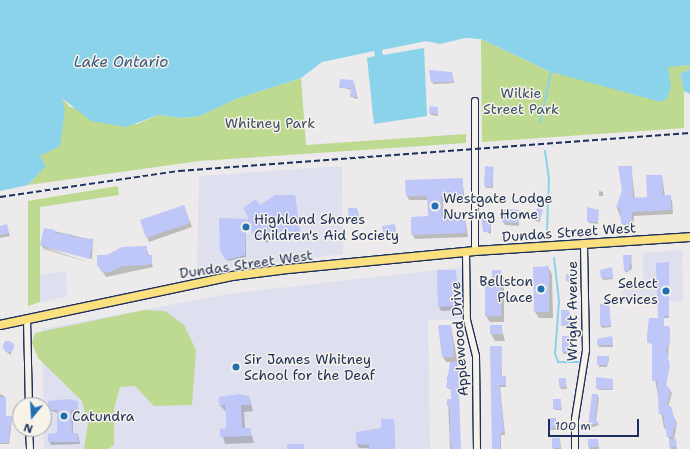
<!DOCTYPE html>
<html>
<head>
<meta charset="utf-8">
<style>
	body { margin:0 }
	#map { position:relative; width:690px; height:449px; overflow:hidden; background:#eceaeb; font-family:"Shantell Sans",sans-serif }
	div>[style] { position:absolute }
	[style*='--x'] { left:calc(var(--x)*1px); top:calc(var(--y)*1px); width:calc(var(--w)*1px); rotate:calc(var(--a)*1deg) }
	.built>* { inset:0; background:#dedfef }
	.green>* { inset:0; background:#bed990 }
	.water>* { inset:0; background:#8ad3eb }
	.shadow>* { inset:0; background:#0003 }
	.stream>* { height:2px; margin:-1px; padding:0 1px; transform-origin:1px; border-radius:1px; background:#8ad3eb }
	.building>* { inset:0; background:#bfc6f8 }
	.round { border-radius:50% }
	.roads { filter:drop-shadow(1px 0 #1b2f5e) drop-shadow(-1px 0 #1b2f5e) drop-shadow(0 1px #1b2f5e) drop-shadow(0 -1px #1b2f5e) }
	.minor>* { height:6px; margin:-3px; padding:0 3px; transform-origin:3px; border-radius:3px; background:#f7f3e8 }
	.major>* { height:8px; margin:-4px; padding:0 4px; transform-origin:4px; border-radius:4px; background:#fbe080 }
	.rail>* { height:2px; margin-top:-1px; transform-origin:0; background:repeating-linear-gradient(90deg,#1b2f5e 0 6px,transparent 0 9px) }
	.dots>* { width:11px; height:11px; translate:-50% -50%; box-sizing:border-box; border:2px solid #f7f3e8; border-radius:50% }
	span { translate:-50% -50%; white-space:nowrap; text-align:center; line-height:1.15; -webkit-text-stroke:3px #f7f3e8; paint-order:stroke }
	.park-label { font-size:14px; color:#3c5168 }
	.poi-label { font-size:14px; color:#1b2f5e }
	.left { translate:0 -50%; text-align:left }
	.right { translate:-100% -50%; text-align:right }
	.street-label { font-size:14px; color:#1b2f5e }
	.water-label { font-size:15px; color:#375881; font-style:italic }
	.north { position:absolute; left:12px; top:397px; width:40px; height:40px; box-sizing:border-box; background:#f7f3e8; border:1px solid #9fa5b1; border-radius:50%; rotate:198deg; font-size:11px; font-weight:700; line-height:16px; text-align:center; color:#1b2f5e }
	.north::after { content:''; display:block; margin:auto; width:14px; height:18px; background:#1f6fb2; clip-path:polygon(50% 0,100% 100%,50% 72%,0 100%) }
	.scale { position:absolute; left:548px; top:419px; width:91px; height:18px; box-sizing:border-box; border:2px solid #1b2f5e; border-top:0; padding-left:5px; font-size:12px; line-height:14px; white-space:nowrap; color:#1b2f5e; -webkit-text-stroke:3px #f7f3e8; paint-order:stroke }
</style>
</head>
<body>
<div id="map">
	<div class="built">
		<i style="clip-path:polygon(342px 166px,343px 254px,197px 272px,199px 176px)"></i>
		<i style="clip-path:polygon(682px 250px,683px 301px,623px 302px,622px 283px,643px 281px,643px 253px)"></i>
		<i style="clip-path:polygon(462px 267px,462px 319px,428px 320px,430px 449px,44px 449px,42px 329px,228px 294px)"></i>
		<i style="clip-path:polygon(66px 271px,67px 296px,40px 302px,40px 275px)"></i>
	</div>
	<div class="green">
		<i style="clip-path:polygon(481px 39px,551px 72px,690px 65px,690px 69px,680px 74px,684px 91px,684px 128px,482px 142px)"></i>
		<i style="clip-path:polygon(301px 78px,306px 145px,466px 134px,466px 143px,199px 161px,28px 185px,46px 166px,40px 156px,62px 98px,70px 107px,137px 124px,158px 115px,181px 118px,200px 116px,236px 99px)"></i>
		<i style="clip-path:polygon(118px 186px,119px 195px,40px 207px,40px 302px,28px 306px,28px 201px)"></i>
		<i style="clip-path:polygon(144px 310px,165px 311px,184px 325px,196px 350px,192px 405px,154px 406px,135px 386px,120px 387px,114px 409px,114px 445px,108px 449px,84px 449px,88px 423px,82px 401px,38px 358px,32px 343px,35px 333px)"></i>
	</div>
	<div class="water">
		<i style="clip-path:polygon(0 0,690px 0,690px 65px,668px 67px,671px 87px,667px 98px,661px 102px,551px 72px,481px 39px,465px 38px,440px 44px,426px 41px,382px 50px,383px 55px,424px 48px,427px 116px,374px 124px,367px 58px,375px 56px,374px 51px,322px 62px,301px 78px,236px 99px,200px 116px,181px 118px,158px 115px,126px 127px,91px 121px,62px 98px,65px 111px,60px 146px,40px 156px,46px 166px,28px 185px,0 191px)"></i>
		<i style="clip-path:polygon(690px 69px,690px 94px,684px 91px,680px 74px)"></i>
	</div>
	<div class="shadow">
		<i style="clip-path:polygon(430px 72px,452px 73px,454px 83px,433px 84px)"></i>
		<i style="clip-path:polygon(353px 81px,354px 83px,358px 99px,353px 98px,352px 90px,340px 87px)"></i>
		<i style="clip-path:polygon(437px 108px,438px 116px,431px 115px,430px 113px)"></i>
		<i style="clip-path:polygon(631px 167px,635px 199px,648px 198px,662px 176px,665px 196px,672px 200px,673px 214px,634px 216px,633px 228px,625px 228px,617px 208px)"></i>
		<i style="clip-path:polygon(493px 168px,493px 188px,486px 188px,485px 186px)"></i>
		<i style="clip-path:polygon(462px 179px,465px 200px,443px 201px,444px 218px,465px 217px,468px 237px,415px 239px,412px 234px,429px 217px,428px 200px,409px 200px,407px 196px)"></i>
		<i style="clip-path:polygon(599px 191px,603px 192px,603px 196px,599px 196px)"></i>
		<i style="clip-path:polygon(295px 196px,300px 235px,280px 235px,266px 243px,264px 239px,258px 242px,247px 220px,260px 206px)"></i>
		<i style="clip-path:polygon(184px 206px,192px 227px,149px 242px,147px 237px)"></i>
		<i style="clip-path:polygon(542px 210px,540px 222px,536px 221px,535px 219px)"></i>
		<i style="clip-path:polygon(357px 211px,361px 222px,351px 223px,350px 221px)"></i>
		<i style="clip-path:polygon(518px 211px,519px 226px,505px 225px,503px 222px)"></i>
		<i style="clip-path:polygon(596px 213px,598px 224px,589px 223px,588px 221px)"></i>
		<i style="clip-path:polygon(482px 215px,496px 217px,491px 220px,491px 234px,484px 231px)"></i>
		<i style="clip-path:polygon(246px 220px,246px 257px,228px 261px,221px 250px)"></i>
		<i style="clip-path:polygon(6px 225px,10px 236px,0 238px,0 227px)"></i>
		<i style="clip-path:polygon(395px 227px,396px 235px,385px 235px,384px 233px)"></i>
		<i style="clip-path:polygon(54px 231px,93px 240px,92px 259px,43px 247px,91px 263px,44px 249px,41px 245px)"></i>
		<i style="clip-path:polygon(146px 247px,153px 267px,106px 277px,101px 269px,107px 256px)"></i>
		<i style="clip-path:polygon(631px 256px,632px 269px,626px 273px,625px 271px)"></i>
		<i style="clip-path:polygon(668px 263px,669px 318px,664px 318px,664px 327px,670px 329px,666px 387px,672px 393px,668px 407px,677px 423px,674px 440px,677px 449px,671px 449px,667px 430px,664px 428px,653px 369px,653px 344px,648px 343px,659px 319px)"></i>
		<i style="clip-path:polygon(548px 267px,552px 274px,553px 318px,539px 318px,535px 312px)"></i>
		<i style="clip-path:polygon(612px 269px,613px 279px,603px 280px,601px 271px)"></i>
		<i style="clip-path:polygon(456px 271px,458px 310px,441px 311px,439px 306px)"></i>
		<i style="clip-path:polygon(500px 271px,504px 278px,504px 322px,490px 322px,486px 316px,493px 280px)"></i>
		<i style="clip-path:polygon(575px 275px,576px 284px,568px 282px,567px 280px)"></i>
		<i style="clip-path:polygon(609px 307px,611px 327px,602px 328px,601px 326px)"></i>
		<i style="clip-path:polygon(562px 311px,570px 313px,570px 328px,562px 326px)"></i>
		<i style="clip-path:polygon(451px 326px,458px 365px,460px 449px,450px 449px,448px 400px,452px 400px,452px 390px,447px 388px,447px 377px,451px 377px,451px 362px,446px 362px,443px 357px)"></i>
		<i style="clip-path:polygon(501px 326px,505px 341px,495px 341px,491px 334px)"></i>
		<i style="clip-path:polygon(569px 337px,571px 354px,564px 354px,563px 352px)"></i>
		<i style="clip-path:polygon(612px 338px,613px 347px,599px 347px,598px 345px)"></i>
		<i style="clip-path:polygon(5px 341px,12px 343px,11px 355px,5px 351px)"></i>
		<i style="clip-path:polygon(501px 347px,502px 377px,506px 380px,506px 387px,500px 387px,505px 435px,501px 435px,501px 449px,492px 449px)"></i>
		<i style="clip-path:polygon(598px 357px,609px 357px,607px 367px,599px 367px)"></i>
		<i style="clip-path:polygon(565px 379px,567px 389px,561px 389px,560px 387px)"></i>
		<i style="clip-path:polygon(612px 380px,613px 390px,599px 390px,598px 388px)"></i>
		<i style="clip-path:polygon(0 394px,4px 396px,6px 417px,12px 419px,9px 444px,0 444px)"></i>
		<i style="clip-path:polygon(593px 395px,599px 397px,596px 421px,599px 425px,590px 428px)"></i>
		<i style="clip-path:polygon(249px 397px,253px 411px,244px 412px,245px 429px,250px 429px,254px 443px,225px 444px,221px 430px,227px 429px,226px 412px,220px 405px)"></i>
		<i style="clip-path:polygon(560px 400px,562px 410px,555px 410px,554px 408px)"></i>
		<i style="clip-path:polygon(77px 402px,79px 413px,73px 413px,73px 434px,78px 434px,80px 444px,51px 445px,49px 441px,58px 434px,58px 413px,49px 410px)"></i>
		<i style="clip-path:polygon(556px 419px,557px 430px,551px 430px,550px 428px)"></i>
		<i style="clip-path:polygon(394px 420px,395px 449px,359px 448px,357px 444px)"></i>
		<i style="clip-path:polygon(553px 439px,560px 439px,561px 449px,553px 449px)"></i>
		<i style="clip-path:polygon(589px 440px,598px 440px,599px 449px,589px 449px)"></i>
	</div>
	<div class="stream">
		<i style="--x:540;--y:123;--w:52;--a:-77.8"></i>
		<i style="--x:545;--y:151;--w:28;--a:82"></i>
		<i style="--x:549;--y:179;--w:52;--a:92.2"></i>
		<i style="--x:547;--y:231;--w:6;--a:51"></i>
		<i style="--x:554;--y:258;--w:43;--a:83.4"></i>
		<i style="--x:559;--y:301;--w:53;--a:94.3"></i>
		<i style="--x:555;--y:354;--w:9;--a:69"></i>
		<i style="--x:558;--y:362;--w:21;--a:0"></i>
	</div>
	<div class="building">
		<i style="clip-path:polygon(429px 70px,452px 72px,454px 82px,431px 82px)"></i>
		<i style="clip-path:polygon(340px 79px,353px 80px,357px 97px,350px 97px,351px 88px,339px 88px)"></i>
		<i style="clip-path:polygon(430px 106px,438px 107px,437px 114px,429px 113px)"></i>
		<i style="clip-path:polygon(485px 166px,494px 167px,492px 187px,484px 186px)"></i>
		<i style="clip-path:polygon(618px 166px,632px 166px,633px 198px,647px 197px,646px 175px,662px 175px,663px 195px,671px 195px,671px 210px,632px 212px,632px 225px,621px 224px,620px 208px,616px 208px,622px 190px)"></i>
		<i style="clip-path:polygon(463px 178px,463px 196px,441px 196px,442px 217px,465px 216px,466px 233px,411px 235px,411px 217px,428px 216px,427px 196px,406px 196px,405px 180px)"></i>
		<i style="clip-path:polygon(275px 195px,295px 195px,300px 233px,279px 234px,264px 242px,262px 237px,256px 240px,246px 220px,245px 255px,226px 260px,220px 251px,219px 218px,249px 219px,243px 208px,256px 199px,260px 205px)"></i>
		<i style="clip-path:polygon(184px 205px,190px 223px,146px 238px,140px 220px)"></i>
		<i style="clip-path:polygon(587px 207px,599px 210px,598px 222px,587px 222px)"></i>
		<i style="clip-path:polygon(348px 208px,357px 208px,361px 221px,349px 222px)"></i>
		<i style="clip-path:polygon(537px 208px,543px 210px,539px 221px,534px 220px)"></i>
		<i style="clip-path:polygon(503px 209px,519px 210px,518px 223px,502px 222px)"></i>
		<i style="clip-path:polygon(481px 214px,495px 215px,495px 219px,491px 219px,490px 232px,483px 232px)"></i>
		<i style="clip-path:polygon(7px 224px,9px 233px,0 235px,0 226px)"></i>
		<i style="clip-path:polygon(395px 224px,396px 234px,383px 233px,382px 226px)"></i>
		<i style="clip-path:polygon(44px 228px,55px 230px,54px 233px,72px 234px,71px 237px,94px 239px,89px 259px,40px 245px)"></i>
		<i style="clip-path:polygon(144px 246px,147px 246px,147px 255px,152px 255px,152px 263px,147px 265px,122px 266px,110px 272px,102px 272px,97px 265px,97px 255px,107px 255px,122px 247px)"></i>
		<i style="clip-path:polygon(623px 255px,632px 255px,629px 271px,624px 271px)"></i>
		<i style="clip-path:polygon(669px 262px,669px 316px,664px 316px,664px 326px,669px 326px,670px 343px,666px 349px,670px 365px,666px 385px,671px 390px,667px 406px,671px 406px,677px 428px,673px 428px,673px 437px,667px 437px,663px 414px,659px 414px,657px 381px,652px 381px,652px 343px,647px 343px,647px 335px,649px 318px,658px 318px,656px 263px)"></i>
		<i style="clip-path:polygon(549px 266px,549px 312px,534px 312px,533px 267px)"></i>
		<i style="clip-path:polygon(612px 267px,613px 278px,601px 278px,600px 270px)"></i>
		<i style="clip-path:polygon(437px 270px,456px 270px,456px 306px,438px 307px)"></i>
		<i style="clip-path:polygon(492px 270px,501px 270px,501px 316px,485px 316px,485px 279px,492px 279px)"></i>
		<i style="clip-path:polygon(566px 274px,575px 274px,575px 282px,566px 281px)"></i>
		<i style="clip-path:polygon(600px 304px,609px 304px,611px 326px,600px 326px)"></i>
		<i style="clip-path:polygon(561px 310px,569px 310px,570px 326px,561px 326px)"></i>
		<i style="clip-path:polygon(438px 325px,451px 325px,454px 357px,442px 357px)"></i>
		<i style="clip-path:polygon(490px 325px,502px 325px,502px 334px,490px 334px)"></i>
		<i style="clip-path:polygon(562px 336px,570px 336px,570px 352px,562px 352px)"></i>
		<i style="clip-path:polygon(612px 336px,613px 345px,597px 345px,597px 339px)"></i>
		<i class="round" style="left:2.5px;top:340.5px;width:11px;height:11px"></i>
		<i style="clip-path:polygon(490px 346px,502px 346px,501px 376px,506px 376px,506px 385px,499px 385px,504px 432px,500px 433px,500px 449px,492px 449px)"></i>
		<i style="clip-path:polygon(597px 356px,609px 356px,609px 361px,607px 365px,597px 365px)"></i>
		<i style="clip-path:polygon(450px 362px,458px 362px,461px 449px,452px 449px,450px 439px,450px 406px,447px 406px,447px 399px,451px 399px,451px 388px,446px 388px)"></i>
		<i style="clip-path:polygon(596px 377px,613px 379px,613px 389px,596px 389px)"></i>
		<i style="clip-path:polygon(559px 378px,566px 378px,566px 387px,559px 387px)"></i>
		<i style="clip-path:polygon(239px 394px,249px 396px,250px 405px,241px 405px,242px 428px,251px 428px,251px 436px,220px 437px,220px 429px,226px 428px,226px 417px,225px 405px,219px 406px,219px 397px)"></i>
		<i style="clip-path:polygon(592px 394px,598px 394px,595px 419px,599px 423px,588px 426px)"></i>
		<i style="clip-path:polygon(0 397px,6px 397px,6px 416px,12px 416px,8px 443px,0 443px)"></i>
		<i style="clip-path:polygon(68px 399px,78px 401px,78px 410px,71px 410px,72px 433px,78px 433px,78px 442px,48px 442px,48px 434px,57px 433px,57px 410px,48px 410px,48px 401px)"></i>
		<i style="clip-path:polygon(553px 399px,561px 399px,561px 409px,553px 409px)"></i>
		<i style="clip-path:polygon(549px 418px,556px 418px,557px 428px,549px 428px)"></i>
		<i style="clip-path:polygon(381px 419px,394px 419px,395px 449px,369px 449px,369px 445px,356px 444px,356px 432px,381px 428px)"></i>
		<i style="clip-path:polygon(552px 438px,560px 438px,560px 448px,552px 448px)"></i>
		<i style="clip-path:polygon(588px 439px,598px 439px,598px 447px,588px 447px)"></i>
		<i style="clip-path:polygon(669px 439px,676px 439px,677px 447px,669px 447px)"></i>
		<i style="clip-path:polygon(287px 444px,304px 444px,304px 449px,287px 449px)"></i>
	</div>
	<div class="roads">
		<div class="minor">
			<i style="--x:475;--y:101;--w:150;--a:90"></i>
			<i style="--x:466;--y:252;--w:68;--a:89.2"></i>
			<i style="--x:467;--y:320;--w:37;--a:76"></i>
			<i style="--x:476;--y:356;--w:93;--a:89.4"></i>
			<i style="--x:27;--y:319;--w:86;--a:88.7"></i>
			<i style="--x:29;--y:429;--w:20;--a:87"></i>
			<i style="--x:575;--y:449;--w:30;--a:-90"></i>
			<i style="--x:575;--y:419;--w:70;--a:-80.9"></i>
			<i style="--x:586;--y:350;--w:106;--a:-91.1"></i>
		</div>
		<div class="major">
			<i style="--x:0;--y:325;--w:237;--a:-11.9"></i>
			<i style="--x:232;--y:276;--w:56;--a:-7.1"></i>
			<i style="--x:288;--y:269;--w:188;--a:-5.5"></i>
			<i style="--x:475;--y:251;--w:215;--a:-3.7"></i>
		</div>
	</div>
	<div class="rail">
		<i style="--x:0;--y:197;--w:181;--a:-8.3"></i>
		<i style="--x:179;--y:171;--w:512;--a:-4.25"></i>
	</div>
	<div class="dots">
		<i style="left:435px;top:206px;background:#1f6fb2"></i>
		<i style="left:246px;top:227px;background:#1f6fb2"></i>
		<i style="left:541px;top:289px;background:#1f6fb2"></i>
		<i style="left:666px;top:291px;background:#1f6fb2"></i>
		<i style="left:236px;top:367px;background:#1f6fb2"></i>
		<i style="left:64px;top:416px;background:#1f6fb2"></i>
	</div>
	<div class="park-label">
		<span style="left:521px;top:101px">Wilkie<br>Street Park</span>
		<span style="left:270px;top:123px">Whitney Park</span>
	</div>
	<div class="poi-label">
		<span class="left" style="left:443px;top:206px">Westgate Lodge<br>Nursing Home</span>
		<span class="left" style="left:254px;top:227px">Highland Shores<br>Children's Aid Society</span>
		<span class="right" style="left:533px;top:289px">Bellston<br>Place</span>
		<span class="right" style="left:658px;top:291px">Select<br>Services</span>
		<span class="left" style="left:244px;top:367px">Sir James Whitney<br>School for the Deaf</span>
		<span class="left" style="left:72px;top:416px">Catundra</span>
	</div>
	<div class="street-label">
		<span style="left:569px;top:232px;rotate:-4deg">Dundas Street West</span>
		<span style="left:246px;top:264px;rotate:-8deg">Dundas Street West</span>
		<span style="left:572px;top:311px;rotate:-90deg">Wright Avenue</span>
		<span style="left:459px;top:339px;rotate:-94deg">Applewood Drive</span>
	</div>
	<div class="water-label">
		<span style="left:121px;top:63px">Lake Ontario</span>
	</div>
	<div class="north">N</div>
	<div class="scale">100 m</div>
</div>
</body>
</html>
